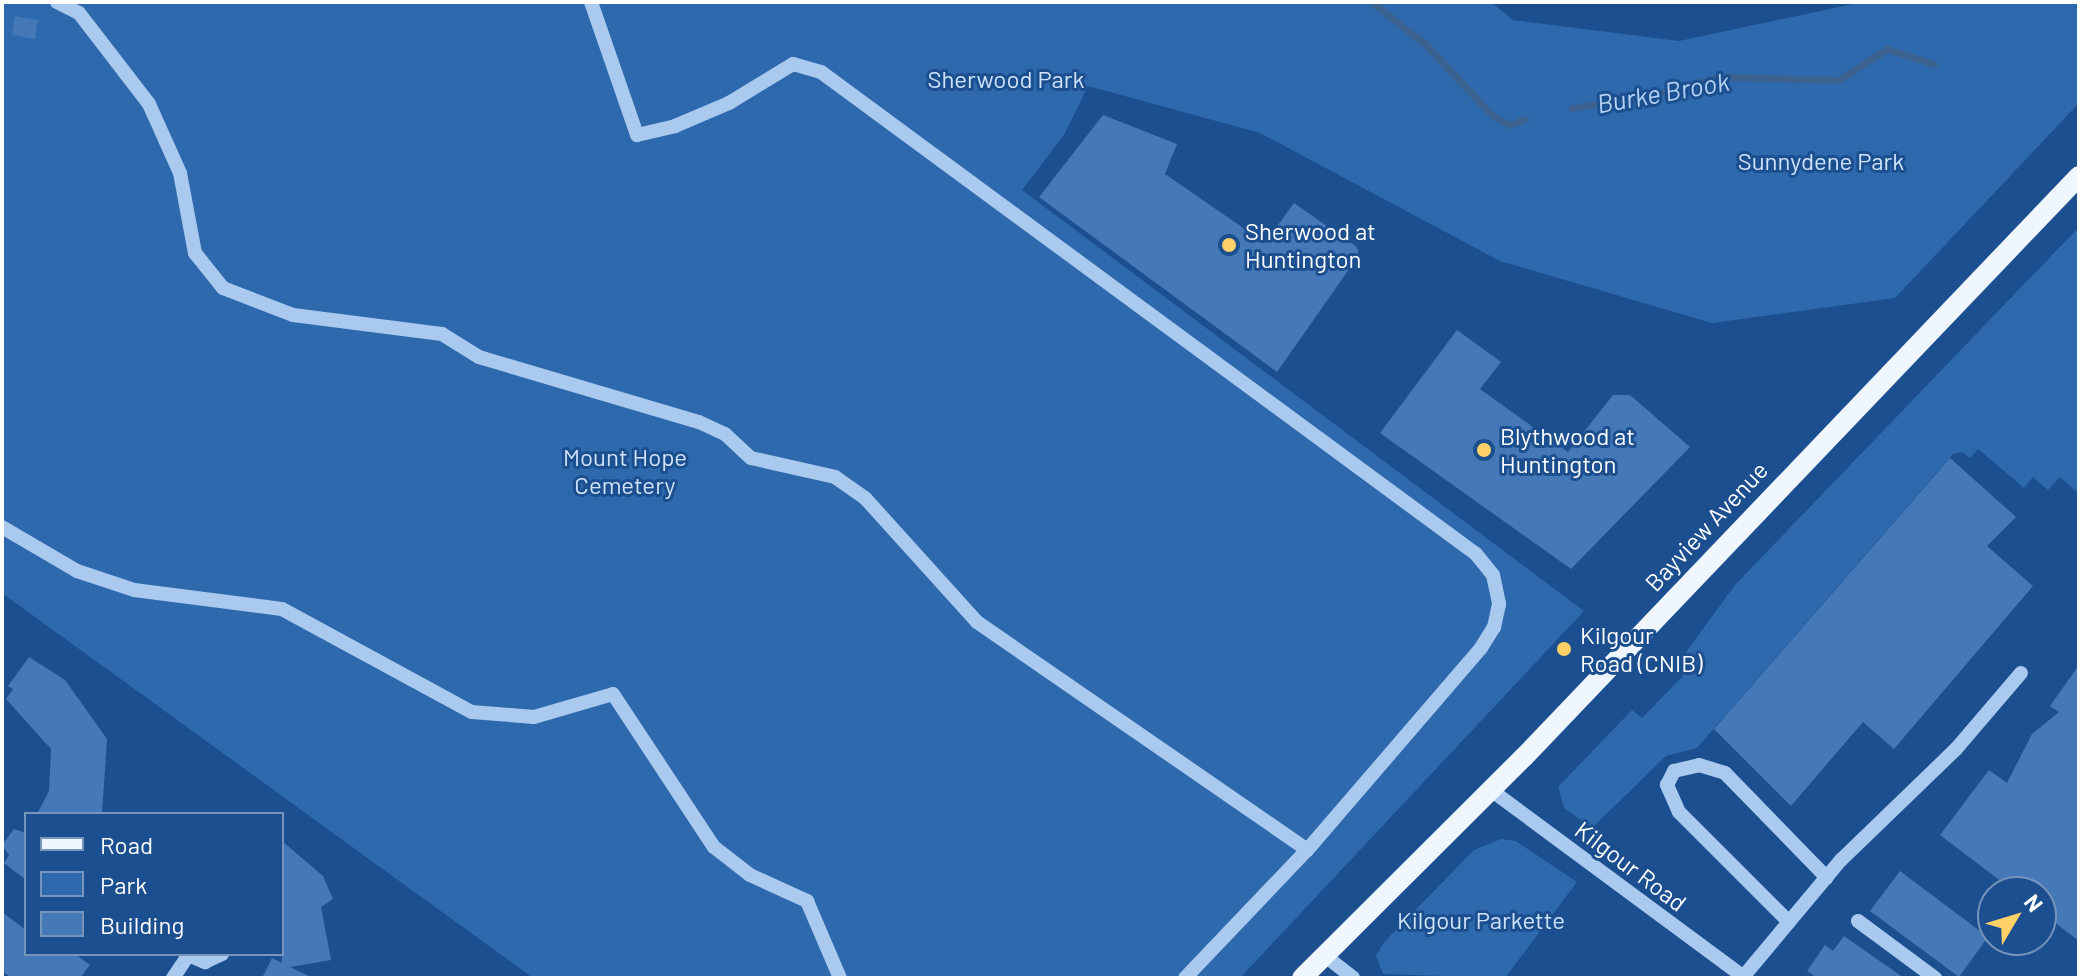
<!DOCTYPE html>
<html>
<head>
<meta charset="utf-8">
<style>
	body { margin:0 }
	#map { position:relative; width:2081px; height:980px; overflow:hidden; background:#1b4f8f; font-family:Barlow,sans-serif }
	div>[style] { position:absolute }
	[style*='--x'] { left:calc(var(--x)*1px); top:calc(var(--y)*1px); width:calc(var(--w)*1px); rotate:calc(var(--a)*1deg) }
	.green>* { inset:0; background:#2e69ad }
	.stream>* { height:7px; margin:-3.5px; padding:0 3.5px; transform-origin:3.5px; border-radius:3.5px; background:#3c6290 }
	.building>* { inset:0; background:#4478b7 }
	.minor>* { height:14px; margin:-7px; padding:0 7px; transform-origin:7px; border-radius:7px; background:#a9c9ee }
	.major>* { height:20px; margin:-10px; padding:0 10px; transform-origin:10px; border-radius:10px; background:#f0f6ff }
	.dots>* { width:22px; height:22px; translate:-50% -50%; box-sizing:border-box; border:4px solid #1b4f8f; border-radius:50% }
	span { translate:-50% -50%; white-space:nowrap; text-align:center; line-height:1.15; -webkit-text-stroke:6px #1b4f8f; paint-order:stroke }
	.park-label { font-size:24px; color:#cfe3fa }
	.poi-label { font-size:24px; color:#fff }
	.left { translate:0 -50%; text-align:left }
	.street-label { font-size:24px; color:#fff }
	.water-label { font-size:26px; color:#b5d3f5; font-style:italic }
	.frame { position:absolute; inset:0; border:4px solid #fff; pointer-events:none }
	.legend { position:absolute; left:24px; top:812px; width:260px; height:144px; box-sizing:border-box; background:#1b4f8f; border:2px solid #7695bc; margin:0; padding:10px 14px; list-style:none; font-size:24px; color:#fff }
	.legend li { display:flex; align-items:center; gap:16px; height:40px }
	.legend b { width:40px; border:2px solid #7695bc }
	.north { position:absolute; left:1977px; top:876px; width:80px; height:80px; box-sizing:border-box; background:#1b4f8f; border:2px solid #7695bc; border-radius:50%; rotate:52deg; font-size:22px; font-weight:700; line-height:32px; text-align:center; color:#fff }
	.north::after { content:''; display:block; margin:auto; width:28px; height:36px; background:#ffd166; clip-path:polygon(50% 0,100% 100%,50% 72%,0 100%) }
</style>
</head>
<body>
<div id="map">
	<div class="green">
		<i style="clip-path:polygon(2px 2px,1491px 2px,1513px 20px,1679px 41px,1862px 2px,2079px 2px,2079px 103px,1895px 298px,1712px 323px,1500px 261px,1260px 133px,1088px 86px,1064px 135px,1022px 190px,1584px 611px,1240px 978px,533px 978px,2px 593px)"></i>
		<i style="clip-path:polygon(2079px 227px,2079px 494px,2060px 477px,2048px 490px,2033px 477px,2024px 488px,1978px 449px,1970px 458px,1962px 452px,1953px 454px,1697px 748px,1666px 756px,1592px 828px,1564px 808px,1558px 787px,1632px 710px,1642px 718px,1683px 676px,1675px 667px,1735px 585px)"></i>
		<i style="clip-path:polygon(1501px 839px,1516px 841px,1577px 882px,1505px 978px,1383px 974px,1376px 956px,1384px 942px,1474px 850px)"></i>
	</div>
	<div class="stream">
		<i style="--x:1372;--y:2;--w:68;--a:38.4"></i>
		<i style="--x:1425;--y:44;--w:99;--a:46.6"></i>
		<i style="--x:1493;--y:116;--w:19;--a:28"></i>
		<i style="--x:1510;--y:125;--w:16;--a:-22"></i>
		<i style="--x:1572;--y:108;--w:78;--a:-8.9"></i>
		<i style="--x:1649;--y:96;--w:73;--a:-15"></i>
		<i style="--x:1720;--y:77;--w:119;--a:1.4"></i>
		<i style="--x:1839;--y:80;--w:57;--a:-32.9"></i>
		<i style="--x:1887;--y:49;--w:49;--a:17.7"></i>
	</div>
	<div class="building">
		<i style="clip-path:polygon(15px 16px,38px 20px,35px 39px,12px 35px)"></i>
		<i style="clip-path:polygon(1103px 115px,1177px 144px,1165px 174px,1265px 243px,1294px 203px,1357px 247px,1359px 255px,1277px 372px,1039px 197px)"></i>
		<i style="clip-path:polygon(1457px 330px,1501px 362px,1480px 389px,1568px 452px,1613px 395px,1630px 395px,1690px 447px,1571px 569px,1380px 433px)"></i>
		<i style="clip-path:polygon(1950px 458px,2016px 517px,1987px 546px,2033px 586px,1894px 749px,1863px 722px,1791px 806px,1714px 729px)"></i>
		<i style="clip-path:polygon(29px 657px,65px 680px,107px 739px,102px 814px,37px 814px,49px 791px,51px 749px,6px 699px,13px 689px,8px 686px)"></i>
		<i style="clip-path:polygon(2079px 665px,2079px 941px,2041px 912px,2041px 892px,2015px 892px,1940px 835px,1989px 770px,2007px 783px,2032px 734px,2059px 712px,2050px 706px)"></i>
		<i style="clip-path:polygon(14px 829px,26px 833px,26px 880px,4px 863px,9px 855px,2px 845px)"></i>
		<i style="clip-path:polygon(282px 841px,323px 876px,333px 899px,321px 907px,331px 960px,290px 967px,313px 978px,262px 978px,272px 958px,282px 963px)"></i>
		<i style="clip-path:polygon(1900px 871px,1988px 937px,1959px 977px,1870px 911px)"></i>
		<i style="clip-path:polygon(2px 912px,26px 930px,26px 954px,75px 954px,90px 965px,80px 978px,12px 978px,2px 971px)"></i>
		<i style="clip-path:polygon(1844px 936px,1904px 978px,1817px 978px,1807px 971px,1825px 945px,1833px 951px)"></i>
	</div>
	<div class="minor">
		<i style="--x:57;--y:2;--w:25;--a:27"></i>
		<i style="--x:79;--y:13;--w:115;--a:52.4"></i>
		<i style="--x:149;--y:104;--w:76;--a:65.8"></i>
		<i style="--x:180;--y:173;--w:81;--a:79.4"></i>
		<i style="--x:195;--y:253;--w:45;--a:51.3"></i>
		<i style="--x:223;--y:288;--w:75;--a:21.1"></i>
		<i style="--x:293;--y:315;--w:150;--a:7.3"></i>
		<i style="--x:442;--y:334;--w:44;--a:31.9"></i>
		<i style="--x:479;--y:357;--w:229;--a:16.5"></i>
		<i style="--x:699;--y:422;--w:29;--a:25"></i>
		<i style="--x:725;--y:434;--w:35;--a:43"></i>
		<i style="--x:751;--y:458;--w:86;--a:12.7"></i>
		<i style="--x:835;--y:477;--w:37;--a:35"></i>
		<i style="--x:865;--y:498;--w:167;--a:47.9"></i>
		<i style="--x:977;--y:622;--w:401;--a:34.6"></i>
		<i style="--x:591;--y:2;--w:141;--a:70.9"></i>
		<i style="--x:637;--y:135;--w:39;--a:-13"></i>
		<i style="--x:675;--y:126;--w:59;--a:-23.1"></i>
		<i style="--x:729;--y:103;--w:75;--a:-31.4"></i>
		<i style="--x:793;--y:64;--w:29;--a:16"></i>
		<i style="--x:821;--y:72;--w:813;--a:36.35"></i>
		<i style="--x:1476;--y:554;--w:27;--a:51"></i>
		<i style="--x:1493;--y:575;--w:30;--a:78"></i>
		<i style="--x:1499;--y:604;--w:24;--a:102"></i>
		<i style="--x:1494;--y:627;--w:25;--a:122"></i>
		<i style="--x:1481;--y:648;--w:267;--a:130.7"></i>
		<i style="--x:1307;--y:850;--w:177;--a:133.6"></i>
		<i style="--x:2;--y:527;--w:87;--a:30.4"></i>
		<i style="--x:77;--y:571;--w:60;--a:18.4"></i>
		<i style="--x:134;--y:590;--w:149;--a:7.3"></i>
		<i style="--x:282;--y:609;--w:216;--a:28.5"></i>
		<i style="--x:472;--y:712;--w:62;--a:4.6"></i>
		<i style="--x:534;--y:717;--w:82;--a:-16.2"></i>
		<i style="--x:613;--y:694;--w:183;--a:56.6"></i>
		<i style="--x:714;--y:847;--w:46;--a:37.9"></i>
		<i style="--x:750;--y:875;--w:63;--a:24.5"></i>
		<i style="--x:807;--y:901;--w:84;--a:66.8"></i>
		<i style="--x:1491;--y:790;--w:316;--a:36.5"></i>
		<i style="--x:1858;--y:921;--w:96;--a:36.5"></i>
		<i style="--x:1789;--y:922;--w:156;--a:-135"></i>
		<i style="--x:1679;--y:812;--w:30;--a:-114"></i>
		<i style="--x:1667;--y:785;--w:16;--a:-63"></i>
		<i style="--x:1674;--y:771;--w:26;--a:-13"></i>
		<i style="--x:1699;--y:765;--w:27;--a:17"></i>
		<i style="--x:1725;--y:773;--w:146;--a:45.8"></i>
		<i style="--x:186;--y:954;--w:21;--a:23"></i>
		<i style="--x:205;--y:962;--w:19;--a:-25"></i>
		<i style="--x:1324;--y:955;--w:37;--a:38"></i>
		<i style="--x:1743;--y:977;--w:153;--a:-50.1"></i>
		<i style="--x:1841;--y:860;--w:160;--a:-44"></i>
		<i style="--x:1956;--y:749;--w:100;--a:-49.5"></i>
		<i style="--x:173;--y:978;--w:27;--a:-56"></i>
	</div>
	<div class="major">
		<i style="--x:1302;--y:978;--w:313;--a:-44.9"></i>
		<i style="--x:1524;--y:757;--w:803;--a:-46.31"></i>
	</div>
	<div class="dots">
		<i style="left:1229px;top:245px;background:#ffd166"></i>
		<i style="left:1484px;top:450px;background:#ffd166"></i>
		<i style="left:1564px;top:649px;background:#ffd166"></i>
	</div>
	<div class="park-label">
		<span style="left:1006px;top:79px">Sherwood Park</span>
		<span style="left:1821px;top:161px">Sunnydene Park</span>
		<span style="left:625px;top:471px">Mount Hope<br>Cemetery</span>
		<span style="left:1481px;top:920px">Kilgour Parkette</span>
	</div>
	<div class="poi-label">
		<span class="left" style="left:1245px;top:245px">Sherwood at<br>Huntington</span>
		<span class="left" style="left:1500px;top:450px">Blythwood at<br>Huntington</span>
		<span class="left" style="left:1580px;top:649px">Kilgour<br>Road (CNIB)</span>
	</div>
	<div class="street-label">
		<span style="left:1706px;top:526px;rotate:-47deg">Bayview Avenue</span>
		<span style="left:1631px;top:866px;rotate:37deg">Kilgour Road</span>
	</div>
	<div class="water-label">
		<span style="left:1663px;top:92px;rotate:-10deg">Burke Brook</span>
	</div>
	<div class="frame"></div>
	<ul class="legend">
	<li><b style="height:10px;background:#f0f6ff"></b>Road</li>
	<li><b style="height:22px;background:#2e69ad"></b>Park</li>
	<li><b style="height:22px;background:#4478b7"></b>Building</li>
	</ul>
	<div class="north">N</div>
</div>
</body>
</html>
